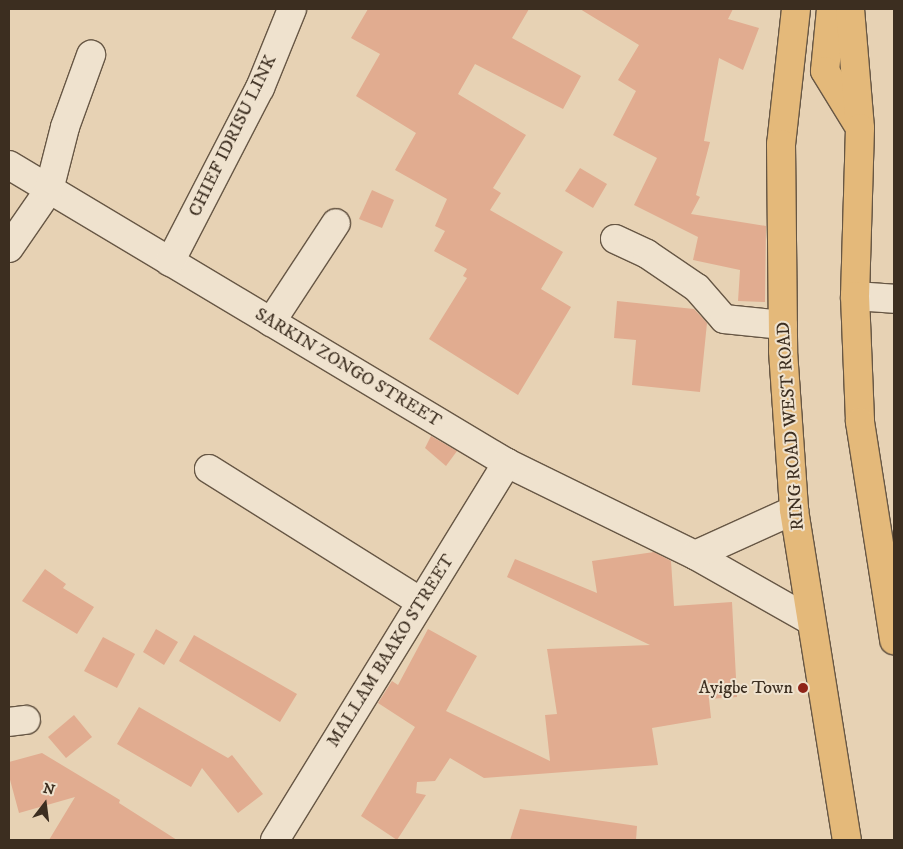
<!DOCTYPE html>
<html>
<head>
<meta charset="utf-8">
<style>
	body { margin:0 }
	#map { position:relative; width:903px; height:849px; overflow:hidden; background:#e7d2b4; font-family:"IM FELL DW Pica",serif }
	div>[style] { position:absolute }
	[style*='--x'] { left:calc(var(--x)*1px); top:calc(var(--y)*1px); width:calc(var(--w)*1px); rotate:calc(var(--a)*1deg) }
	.building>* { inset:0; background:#e1ac90 }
	.roads { filter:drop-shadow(1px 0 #675745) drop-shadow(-1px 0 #675745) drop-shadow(0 1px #675745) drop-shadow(0 -1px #675745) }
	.minor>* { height:28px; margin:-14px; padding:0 14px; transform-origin:14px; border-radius:14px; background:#efe2ce }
	.major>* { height:28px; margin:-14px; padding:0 14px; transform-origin:14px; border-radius:14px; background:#e4b97a }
	.dots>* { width:14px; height:14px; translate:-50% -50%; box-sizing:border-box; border:2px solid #efe2ce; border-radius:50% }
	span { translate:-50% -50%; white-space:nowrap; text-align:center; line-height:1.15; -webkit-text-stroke:4px #efe2ce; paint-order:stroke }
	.street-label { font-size:18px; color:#3c2e20 }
	.poi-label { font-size:18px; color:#3c2e20 }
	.right { translate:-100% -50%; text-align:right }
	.frame { position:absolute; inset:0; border:10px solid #3c2e20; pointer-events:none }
	.north { position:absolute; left:20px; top:779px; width:50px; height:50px; -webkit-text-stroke:4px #efe2ce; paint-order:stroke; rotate:15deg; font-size:14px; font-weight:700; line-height:20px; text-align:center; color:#3c2e20 }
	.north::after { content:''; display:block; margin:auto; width:18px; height:22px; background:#3c2e20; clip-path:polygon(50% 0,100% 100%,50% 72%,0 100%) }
</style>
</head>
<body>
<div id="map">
	<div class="building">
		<i style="clip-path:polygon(368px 9px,529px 9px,512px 38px,581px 76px,563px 109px,475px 64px,458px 94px,526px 135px,493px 188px,501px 193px,490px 210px,563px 252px,541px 289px,571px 307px,518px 395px,429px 339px,467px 278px,463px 276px,467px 269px,434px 251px,445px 231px,435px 226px,447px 199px,395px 170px,416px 133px,356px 96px,380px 54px,351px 38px)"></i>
		<i style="clip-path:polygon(580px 9px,733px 9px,728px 19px,759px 28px,743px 70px,719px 58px,704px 141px,710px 142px,696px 195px,700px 197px,691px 214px,766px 226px,765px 302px,738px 301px,740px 270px,693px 260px,698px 237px,634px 205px,657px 158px,613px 135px,636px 91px,618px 80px,639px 45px)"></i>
		<i style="clip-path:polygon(580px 168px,607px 184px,593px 208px,565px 191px)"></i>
		<i style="clip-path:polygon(372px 190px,394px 200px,382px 228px,359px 219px)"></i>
		<i style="clip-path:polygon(617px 301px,694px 309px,707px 323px,700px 392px,632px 385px,636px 340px,614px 338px)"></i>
		<i style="clip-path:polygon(431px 436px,457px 451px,446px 466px,425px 448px)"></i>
		<i style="clip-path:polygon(654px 552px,671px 561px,674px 606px,732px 602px,737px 697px,709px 699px,711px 718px,652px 728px,658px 765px,484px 778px,450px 758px,435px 781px,417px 782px,416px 793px,426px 795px,397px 840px,361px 816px,415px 727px,378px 703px,392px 681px,398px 685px,428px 629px,477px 656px,446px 711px,550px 761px,545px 715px,557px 714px,547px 649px,650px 645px,507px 577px,515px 559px,597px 593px,592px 561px)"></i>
		<i style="clip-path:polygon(45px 569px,66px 584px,63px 588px,94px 607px,77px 634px,22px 601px)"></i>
		<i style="clip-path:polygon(156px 629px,178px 642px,164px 665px,143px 652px)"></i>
		<i style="clip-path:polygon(194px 635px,297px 694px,280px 722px,179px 661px)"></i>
		<i style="clip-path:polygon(103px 637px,135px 654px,117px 688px,84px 671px)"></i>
		<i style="clip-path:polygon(139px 707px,228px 758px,232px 755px,263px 794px,238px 813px,202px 768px,191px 787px,117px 744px)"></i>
		<i style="clip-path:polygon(74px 715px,92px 737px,66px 758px,48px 737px)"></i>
		<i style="clip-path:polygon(42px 753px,120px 800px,119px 803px,177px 840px,49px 840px,75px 797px,19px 813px,9px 776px,9px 762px)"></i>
		<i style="clip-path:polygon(520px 809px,637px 826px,636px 840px,510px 840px)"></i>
	</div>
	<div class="roads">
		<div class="minor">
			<i style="--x:9;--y:165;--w:580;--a:30.9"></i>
			<i style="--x:507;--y:463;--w:209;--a:26.1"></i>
			<i style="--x:695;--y:555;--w:133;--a:29.6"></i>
			<i style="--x:615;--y:239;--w:35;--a:25"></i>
			<i style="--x:647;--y:254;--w:60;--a:34.2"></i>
			<i style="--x:697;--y:288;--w:41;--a:48.9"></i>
			<i style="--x:724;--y:319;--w:59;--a:5.8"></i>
			<i style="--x:9;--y:248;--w:70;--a:-55.4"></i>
			<i style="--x:49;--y:190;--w:65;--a:-75.7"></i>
			<i style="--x:65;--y:127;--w:77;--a:-70.1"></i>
			<i style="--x:170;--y:262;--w:196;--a:-62.7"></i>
			<i style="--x:260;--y:88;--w:85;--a:-67.9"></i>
			<i style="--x:855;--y:296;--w:39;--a:4"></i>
			<i style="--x:271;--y:322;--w:118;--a:-56.7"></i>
			<i style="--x:209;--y:469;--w:250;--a:32.1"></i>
			<i style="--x:695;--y:555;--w:109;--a:-24.4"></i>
			<i style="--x:9;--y:722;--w:17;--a:-7"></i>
			<i style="--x:275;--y:840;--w:443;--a:-58.4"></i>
		</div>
		<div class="major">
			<i style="--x:796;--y:9;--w:136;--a:96.3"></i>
			<i style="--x:781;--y:144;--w:207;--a:89.4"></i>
			<i style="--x:783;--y:351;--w:159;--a:86"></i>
			<i style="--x:794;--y:510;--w:334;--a:80.9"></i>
			<i style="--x:831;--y:9;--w:62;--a:95.5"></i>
			<i style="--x:825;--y:71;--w:61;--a:58.4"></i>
			<i style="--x:850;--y:9;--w:119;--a:85.2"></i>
			<i style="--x:860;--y:128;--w:168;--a:91.7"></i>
			<i style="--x:855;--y:296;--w:126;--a:87.7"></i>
			<i style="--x:860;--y:422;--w:221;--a:81.1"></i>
		</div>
	</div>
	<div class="dots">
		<i style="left:803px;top:688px;background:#8f2418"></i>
	</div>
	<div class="street-label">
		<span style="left:233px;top:136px;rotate:-64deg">CHIEF IDRISU LINK</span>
		<span style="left:348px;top:368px;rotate:31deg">SARKIN ZONGO STREET</span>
		<span style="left:791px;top:426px;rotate:-94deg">RING ROAD WEST ROAD</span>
		<span style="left:391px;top:651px;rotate:-58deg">MALLAM BAAKO STREET</span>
	</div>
	<div class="poi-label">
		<span class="right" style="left:793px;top:688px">Ayigbe Town</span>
	</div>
	<div class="frame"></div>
	<div class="north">N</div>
</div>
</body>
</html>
